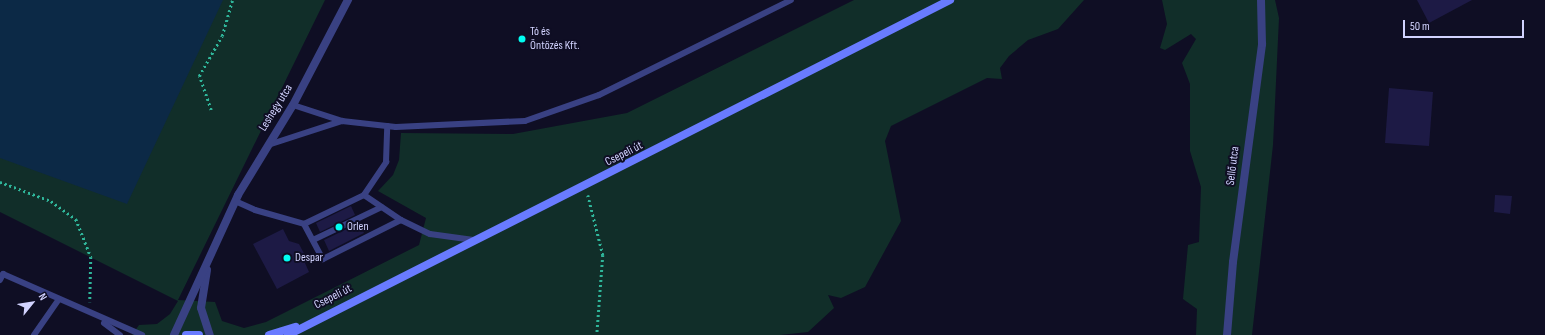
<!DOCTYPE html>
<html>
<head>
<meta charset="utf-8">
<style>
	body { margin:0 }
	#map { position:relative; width:1545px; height:335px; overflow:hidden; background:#0f0e24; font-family:"Sofia Sans Condensed",sans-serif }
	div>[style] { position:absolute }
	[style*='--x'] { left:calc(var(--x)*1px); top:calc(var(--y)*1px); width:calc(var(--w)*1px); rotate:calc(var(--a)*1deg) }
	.green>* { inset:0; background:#112e29 }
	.water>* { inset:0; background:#0c2946 }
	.building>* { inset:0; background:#1d1a45 }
	.path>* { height:2.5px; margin-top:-1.25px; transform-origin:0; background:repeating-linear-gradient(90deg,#2fb69a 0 2px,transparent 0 5px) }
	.lane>* { height:6px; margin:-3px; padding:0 3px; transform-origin:3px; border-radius:3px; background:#394183 }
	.street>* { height:8px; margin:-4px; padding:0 4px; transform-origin:4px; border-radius:4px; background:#394183 }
	.secondary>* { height:8px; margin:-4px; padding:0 4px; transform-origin:4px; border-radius:4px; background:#697bff }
	.dots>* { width:11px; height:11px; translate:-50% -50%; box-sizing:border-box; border:2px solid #0f0e24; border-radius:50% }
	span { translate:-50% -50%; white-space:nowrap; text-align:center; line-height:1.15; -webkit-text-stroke:4px #0f0e24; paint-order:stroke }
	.poi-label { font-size:12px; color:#d2d3ff }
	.left { translate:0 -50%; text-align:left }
	.street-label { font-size:12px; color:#d2d3ff }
	.north { position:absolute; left:12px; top:283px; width:40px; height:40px; -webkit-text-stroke:3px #0f0e24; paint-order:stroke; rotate:60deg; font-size:11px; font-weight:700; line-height:16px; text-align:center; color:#d2d3ff }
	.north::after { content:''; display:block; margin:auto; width:14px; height:18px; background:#d2d3ff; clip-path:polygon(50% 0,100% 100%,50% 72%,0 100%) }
	.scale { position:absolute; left:1403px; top:20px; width:121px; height:18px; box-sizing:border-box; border:2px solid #d2d3ff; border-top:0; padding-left:5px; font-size:12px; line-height:14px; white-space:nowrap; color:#d2d3ff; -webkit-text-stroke:3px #0f0e24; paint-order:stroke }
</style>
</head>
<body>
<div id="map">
	<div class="green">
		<i style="clip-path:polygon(0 0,325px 0,178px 300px,215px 302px,222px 321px,244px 328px,266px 322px,419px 245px,426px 218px,378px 191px,393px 175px,399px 160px,401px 133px,513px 134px,627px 113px,854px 0,1084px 0,1058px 29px,1028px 40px,1009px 56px,1000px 68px,1002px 79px,987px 78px,891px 126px,885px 141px,901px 221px,865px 287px,841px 298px,828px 295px,834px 308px,808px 332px,780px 335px,132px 335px,139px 325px,157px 324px,170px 314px,178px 301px,0 212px)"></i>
		<i style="clip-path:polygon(1162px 0,1275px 0,1279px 18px,1273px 145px,1252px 335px,1196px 335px,1197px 309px,1183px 299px,1188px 245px,1199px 242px,1201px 187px,1190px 151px,1190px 84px,1182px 63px,1196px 39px,1191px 34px,1165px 50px,1160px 48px,1167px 24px)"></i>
	</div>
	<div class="water">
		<i style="clip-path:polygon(0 0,223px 0,127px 204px,0 158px)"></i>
	</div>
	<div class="building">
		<i style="clip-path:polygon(1417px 0,1472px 0,1429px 23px)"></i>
		<i style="clip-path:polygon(1389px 88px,1433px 92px,1429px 146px,1385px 143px)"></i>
		<i style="clip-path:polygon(1495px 195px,1512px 196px,1510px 214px,1494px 212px)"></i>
		<i style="clip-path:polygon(351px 206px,355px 215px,320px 232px,316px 223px)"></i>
		<i style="clip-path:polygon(359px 223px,364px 233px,329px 251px,324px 240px)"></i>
		<i style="clip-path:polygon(283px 229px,289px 241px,299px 244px,308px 261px,305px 263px,309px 272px,277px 289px,253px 244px)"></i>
	</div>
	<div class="path">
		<i style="--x:211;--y:110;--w:36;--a:-109"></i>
		<i style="--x:199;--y:76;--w:46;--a:-60.1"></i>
		<i style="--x:222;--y:36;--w:37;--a:-74"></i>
		<i style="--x:0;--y:182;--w:54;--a:20.4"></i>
		<i style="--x:51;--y:201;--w:31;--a:36"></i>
		<i style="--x:76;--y:219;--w:41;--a:68.5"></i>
		<i style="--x:91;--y:257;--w:45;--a:91.3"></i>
		<i style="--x:588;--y:195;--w:62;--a:76"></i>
		<i style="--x:603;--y:255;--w:80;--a:94.3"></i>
	</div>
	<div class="lane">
		<i style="--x:293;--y:105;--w:52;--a:18.1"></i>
		<i style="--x:342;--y:121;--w:54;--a:6.3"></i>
		<i style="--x:396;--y:127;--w:129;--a:-2.7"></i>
		<i style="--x:525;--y:121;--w:78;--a:-19.4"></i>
		<i style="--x:599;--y:95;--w:214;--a:-26.3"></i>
		<i style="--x:268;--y:145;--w:78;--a:-18"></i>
		<i style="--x:364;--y:195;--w:45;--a:34"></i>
		<i style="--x:401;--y:220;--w:32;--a:26"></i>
		<i style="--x:430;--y:234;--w:44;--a:7.8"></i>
		<i style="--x:235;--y:201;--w:22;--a:24"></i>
		<i style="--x:255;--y:210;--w:51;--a:15.9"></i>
		<i style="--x:304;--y:224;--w:67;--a:-25.8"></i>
		<i style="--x:364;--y:195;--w:40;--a:-56"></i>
		<i style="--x:386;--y:162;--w:36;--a:-88"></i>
		<i style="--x:304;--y:224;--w:40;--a:62"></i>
		<i style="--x:323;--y:259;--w:87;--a:-26.6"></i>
		<i style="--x:313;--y:240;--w:76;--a:-25.6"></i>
		<i style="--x:0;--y:280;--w:7;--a:-63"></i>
		<i style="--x:3;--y:274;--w:152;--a:23.7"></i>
		<i style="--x:104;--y:323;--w:20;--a:37"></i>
		<i style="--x:34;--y:335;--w:44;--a:-55.2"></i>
	</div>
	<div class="street">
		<i style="--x:207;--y:270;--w:38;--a:99"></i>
		<i style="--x:201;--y:308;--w:28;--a:72"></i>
		<i style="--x:174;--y:335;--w:154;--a:-65.4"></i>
		<i style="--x:238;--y:195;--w:105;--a:-58.6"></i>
		<i style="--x:293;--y:105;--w:119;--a:-62.4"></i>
		<i style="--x:1227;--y:335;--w:73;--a:-85.3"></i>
		<i style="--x:1233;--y:262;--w:220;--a:-82.4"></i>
		<i style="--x:1262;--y:44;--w:44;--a:-91.3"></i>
	</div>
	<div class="secondary">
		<i style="--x:186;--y:335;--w:13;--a:0"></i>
		<i style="--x:269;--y:335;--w:28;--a:-17"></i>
		<i style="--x:288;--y:335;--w:742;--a:-26.84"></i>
	</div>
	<div class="dots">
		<i style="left:522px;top:39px;background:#01fcf1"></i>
		<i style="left:339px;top:227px;background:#01fcf1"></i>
		<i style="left:287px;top:258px;background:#01fcf1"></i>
	</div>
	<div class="poi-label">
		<span class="left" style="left:530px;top:39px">Tó és<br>Öntözés Kft.</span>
		<span class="left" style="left:347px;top:227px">Orlen</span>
		<span class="left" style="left:295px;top:258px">Despar</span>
	</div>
	<div class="street-label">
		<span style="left:276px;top:108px;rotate:-58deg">Leshegy utca</span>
		<span style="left:624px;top:154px;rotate:-27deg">Csepeli út</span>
		<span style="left:1233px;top:166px;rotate:-83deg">Sellő utca</span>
		<span style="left:333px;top:297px;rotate:-27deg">Csepeli út</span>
	</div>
	<div class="north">N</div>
	<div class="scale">50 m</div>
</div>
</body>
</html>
